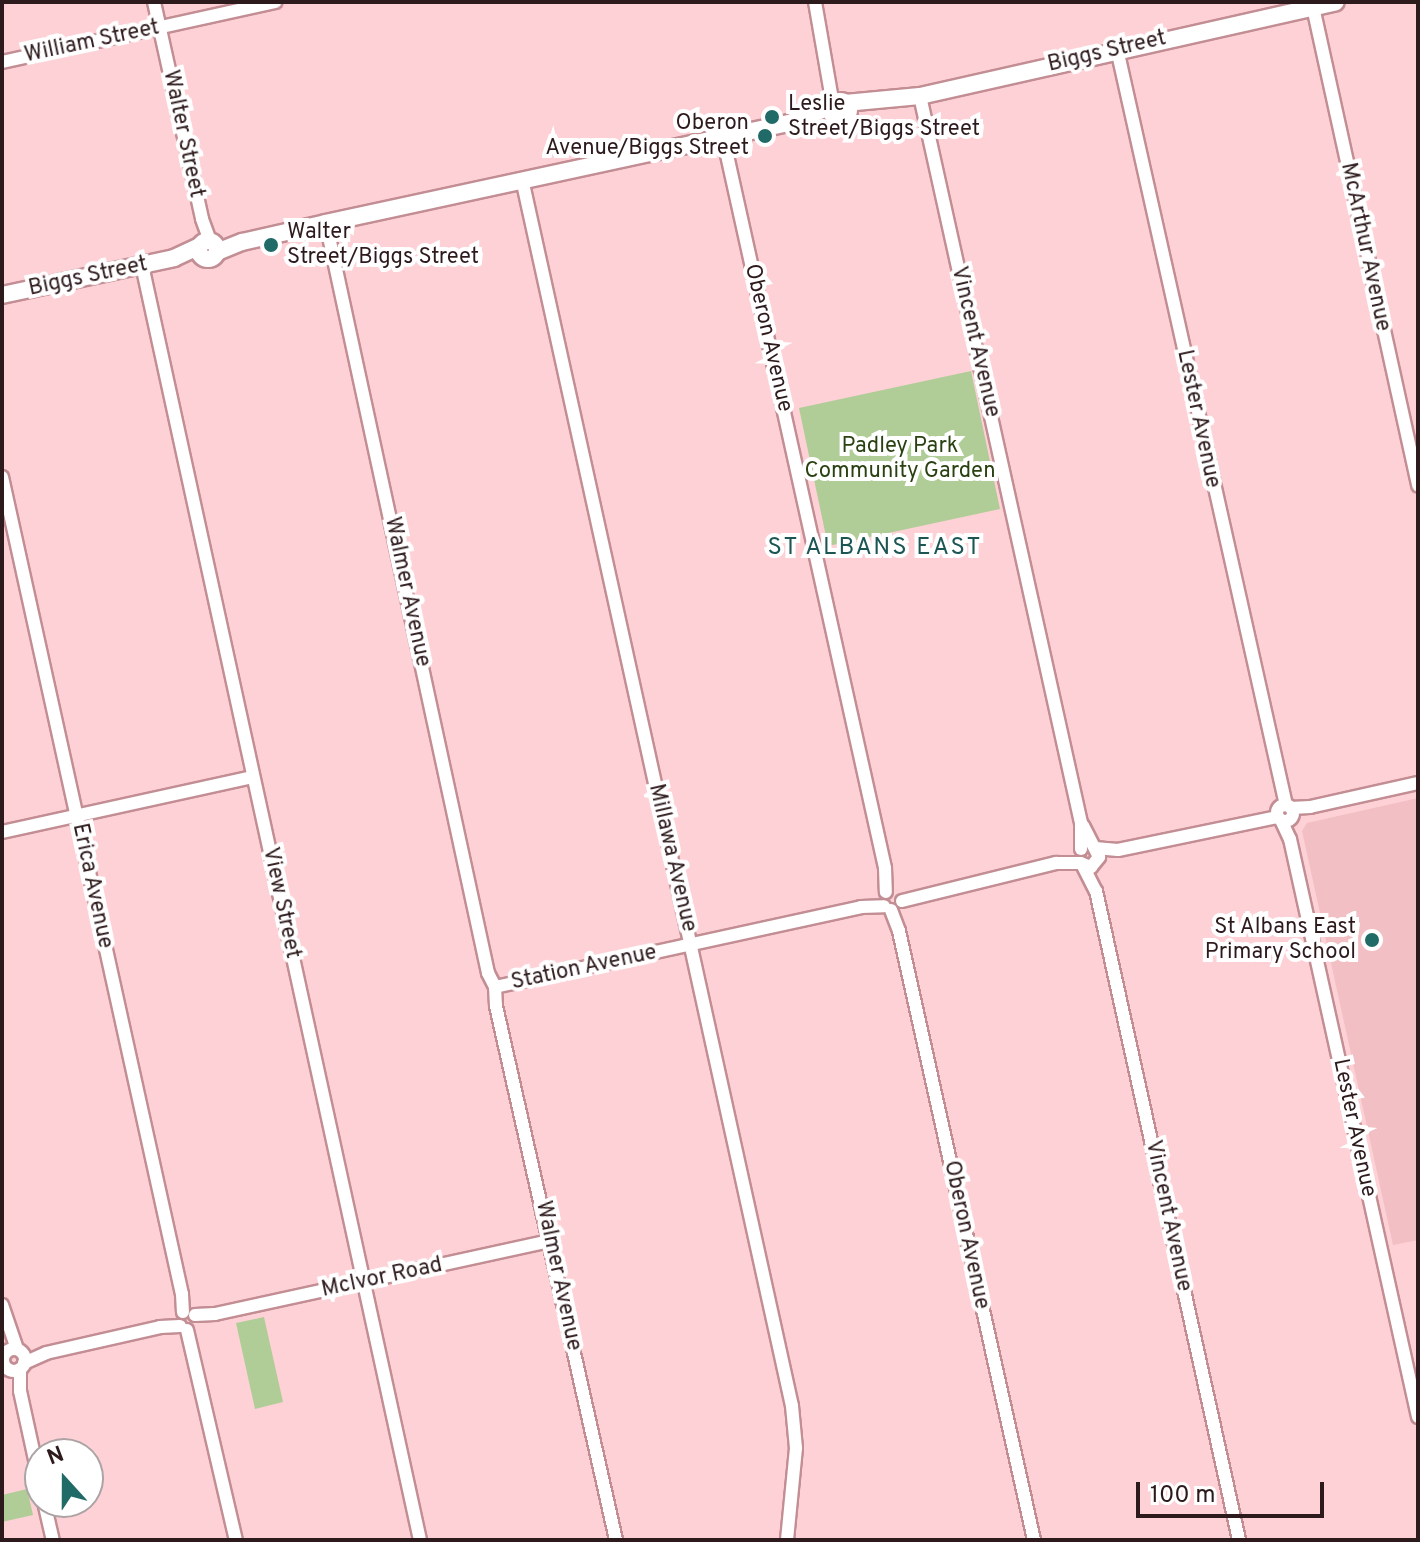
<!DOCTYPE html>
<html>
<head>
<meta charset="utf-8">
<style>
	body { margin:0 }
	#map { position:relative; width:1420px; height:1542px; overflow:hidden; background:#fed1d6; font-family:Overpass,sans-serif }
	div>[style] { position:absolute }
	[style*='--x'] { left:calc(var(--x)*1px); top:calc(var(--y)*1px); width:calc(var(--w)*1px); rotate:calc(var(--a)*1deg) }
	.built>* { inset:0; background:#f1bfc4 }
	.green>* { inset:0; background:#b0cd97 }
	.roads { filter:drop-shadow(2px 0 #c28e94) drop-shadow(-2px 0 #c28e94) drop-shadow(0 2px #c28e94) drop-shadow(0 -2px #c28e94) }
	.minor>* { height:12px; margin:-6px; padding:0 6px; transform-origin:6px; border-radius:6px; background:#fff }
	.minor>.ring { margin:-6px; padding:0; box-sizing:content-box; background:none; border:12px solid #fff; border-radius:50% }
	.tertiary>* { height:16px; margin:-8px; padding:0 8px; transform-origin:8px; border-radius:8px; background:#fff }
	.tertiary>.ring { margin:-8px; padding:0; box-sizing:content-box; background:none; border:16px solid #fff; border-radius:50% }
	.dots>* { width:22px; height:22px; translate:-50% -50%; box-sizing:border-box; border:4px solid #fff; border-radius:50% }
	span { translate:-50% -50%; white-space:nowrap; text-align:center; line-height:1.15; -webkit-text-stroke:8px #fff; paint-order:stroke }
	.street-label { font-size:22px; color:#2d1a1c }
	.poi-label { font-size:22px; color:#2d1a1c }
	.left { translate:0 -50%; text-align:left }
	.right { translate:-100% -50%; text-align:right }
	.park-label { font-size:22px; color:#2a4112 }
	.neighbourhood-label { font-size:24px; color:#1b5654; letter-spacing:2px }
	.frame { position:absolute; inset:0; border:4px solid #2d1a1c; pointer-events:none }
	.north { position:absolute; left:24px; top:1438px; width:80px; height:80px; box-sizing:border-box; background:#fff; border:2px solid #aba3a4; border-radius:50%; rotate:339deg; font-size:22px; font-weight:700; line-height:32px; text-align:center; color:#2d1a1c }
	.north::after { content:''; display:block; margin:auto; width:28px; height:36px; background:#206b68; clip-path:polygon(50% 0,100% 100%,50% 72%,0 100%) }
	.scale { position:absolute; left:1136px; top:1482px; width:188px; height:36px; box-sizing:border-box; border:4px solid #2d1a1c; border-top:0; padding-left:10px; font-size:24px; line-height:28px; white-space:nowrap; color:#2d1a1c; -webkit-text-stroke:6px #fff; paint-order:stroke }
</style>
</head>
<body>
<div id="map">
	<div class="built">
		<i style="clip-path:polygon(1418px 798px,1418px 1240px,1393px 1245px,1302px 831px,1307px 823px)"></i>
	</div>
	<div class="green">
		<i style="clip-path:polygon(971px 371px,1000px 509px,828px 546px,799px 408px)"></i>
		<i style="clip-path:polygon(264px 1317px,283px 1402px,255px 1409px,236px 1323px)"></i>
		<i style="clip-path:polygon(27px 1489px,33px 1515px,2px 1522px,2px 1495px)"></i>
	</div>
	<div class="roads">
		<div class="minor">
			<i style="--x:154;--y:2;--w:222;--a:77.5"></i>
			<i style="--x:202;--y:219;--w:23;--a:70"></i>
			<i style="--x:815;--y:2;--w:105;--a:80.1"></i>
			<i style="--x:1313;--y:7;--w:490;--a:77.6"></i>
			<i style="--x:1117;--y:49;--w:775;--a:77.4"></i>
			<i style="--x:2;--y:62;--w:280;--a:-12.4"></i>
			<i style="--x:920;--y:96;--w:745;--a:77.51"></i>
			<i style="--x:1081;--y:823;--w:26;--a:90"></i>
			<i style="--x:723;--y:137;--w:749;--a:77.5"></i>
			<i style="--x:885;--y:868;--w:24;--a:88"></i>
			<i style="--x:522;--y:179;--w:1256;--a:77.59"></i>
			<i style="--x:792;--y:1406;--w:42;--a:84.6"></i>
			<i style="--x:796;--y:1448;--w:92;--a:95.6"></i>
			<i style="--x:326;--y:223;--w:767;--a:77.81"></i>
			<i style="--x:488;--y:973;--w:16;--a:63"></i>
			<i style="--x:495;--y:987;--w:19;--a:87"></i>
			<i style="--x:496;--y:1006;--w:547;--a:77.33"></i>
			<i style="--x:142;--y:265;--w:1305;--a:77.7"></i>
			<i style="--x:2;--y:477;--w:837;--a:77.58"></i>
			<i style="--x:182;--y:1294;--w:18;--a:87"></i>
			<i class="ring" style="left:1277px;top:805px;width:4px;height:4px"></i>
			<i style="--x:1291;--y:808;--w:19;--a:-3"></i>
			<i style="--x:1310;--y:807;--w:111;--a:-12.5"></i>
			<i style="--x:1281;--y:820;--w:21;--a:65"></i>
			<i style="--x:1290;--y:839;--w:592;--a:77.51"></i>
			<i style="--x:2;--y:832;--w:257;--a:-12.4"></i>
			<i style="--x:1095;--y:848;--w:23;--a:5"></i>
			<i style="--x:1118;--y:850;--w:162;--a:-11.7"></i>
			<i style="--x:1080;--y:863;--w:12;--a:20"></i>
			<i style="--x:1091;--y:867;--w:13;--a:-51"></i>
			<i style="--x:1099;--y:857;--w:35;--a:-117"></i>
			<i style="--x:1083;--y:866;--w:28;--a:63"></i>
			<i style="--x:1096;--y:891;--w:665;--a:77.57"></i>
			<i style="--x:902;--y:901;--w:159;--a:-13.9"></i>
			<i style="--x:1056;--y:863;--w:25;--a:0"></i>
			<i style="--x:891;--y:910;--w:22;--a:69"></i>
			<i style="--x:899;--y:931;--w:624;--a:77.5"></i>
			<i style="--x:495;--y:987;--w:375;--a:-12.3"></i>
			<i style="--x:861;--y:907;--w:23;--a:-2"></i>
			<i style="--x:2;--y:1305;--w:46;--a:71.2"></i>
			<i style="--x:195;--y:1315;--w:20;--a:-3"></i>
			<i style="--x:215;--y:1314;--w:343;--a:-12.3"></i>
			<i style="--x:187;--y:1330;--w:216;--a:76.9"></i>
			<i class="ring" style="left:3px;top:1349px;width:10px;height:10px"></i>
			<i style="--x:24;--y:1363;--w:24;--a:-24"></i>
			<i style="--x:46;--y:1353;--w:117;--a:-12.8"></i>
			<i style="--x:160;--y:1327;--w:20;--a:-3"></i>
			<i style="--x:20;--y:1369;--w:22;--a:90"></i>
			<i style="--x:20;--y:1391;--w:94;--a:77.7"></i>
			<i style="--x:44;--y:1502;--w:39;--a:77"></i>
		</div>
		<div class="tertiary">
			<i class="ring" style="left:831px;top:101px;width:2px;height:2px"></i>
			<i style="--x:845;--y:103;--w:75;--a:-5.3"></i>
			<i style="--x:920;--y:96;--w:426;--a:-12.7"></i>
			<i class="ring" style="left:199px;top:241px;width:2px;height:2px"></i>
			<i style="--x:217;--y:252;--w:27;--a:-22"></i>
			<i style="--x:242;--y:242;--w:86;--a:-12.7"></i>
			<i style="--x:326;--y:223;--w:477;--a:-12.2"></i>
			<i style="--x:792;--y:122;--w:43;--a:-21.8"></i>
			<i style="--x:2;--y:295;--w:176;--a:-12.1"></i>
			<i style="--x:174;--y:258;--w:29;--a:-25"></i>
		</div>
	</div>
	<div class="dots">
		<i style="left:772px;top:117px;background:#206b68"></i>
		<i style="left:765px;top:136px;background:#206b68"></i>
		<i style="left:271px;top:245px;background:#206b68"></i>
		<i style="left:1372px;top:940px;background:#206b68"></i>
	</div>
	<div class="street-label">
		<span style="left:92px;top:42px;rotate:-12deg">William Street</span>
		<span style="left:1107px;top:52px;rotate:-13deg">Biggs Street</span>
		<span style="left:183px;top:134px;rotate:78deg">Walter Street</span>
		<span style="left:1365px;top:247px;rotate:78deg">McArthur Avenue</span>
		<span style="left:88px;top:277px;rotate:-12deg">Biggs Street</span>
		<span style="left:768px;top:338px;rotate:77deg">Oberon Avenue</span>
		<span style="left:975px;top:342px;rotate:77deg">Vincent Avenue</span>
		<span style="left:1198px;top:419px;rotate:78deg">Lester Avenue</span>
		<span style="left:407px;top:592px;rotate:78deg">Walmer Avenue</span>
		<span style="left:672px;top:858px;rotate:77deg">Millawa Avenue</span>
		<span style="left:92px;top:886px;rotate:78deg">Erica Avenue</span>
		<span style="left:281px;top:903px;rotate:78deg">View Street</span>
		<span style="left:584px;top:968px;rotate:-12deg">Station Avenue</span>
		<span style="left:1354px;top:1128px;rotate:78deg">Lester Avenue</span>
		<span style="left:1168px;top:1216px;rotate:78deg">Vincent Avenue</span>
		<span style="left:966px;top:1235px;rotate:78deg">Oberon Avenue</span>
		<span style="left:558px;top:1276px;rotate:78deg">Walmer Avenue</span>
		<span style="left:382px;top:1278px;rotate:-12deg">McIvor Road</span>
	</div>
	<div class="poi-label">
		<span class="left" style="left:788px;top:117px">Leslie<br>Street/Biggs Street</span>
		<span class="right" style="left:749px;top:136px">Oberon<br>Avenue/Biggs Street</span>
		<span class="left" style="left:287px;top:245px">Walter<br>Street/Biggs Street</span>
		<span class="right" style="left:1356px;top:940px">St Albans East<br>Primary School</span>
	</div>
	<div class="park-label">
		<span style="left:900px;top:459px">Padley Park<br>Community Garden</span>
	</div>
	<div class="neighbourhood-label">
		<span style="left:875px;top:549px">ST ALBANS EAST</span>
	</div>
	<div class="frame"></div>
	<div class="north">N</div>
	<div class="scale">100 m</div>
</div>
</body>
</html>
